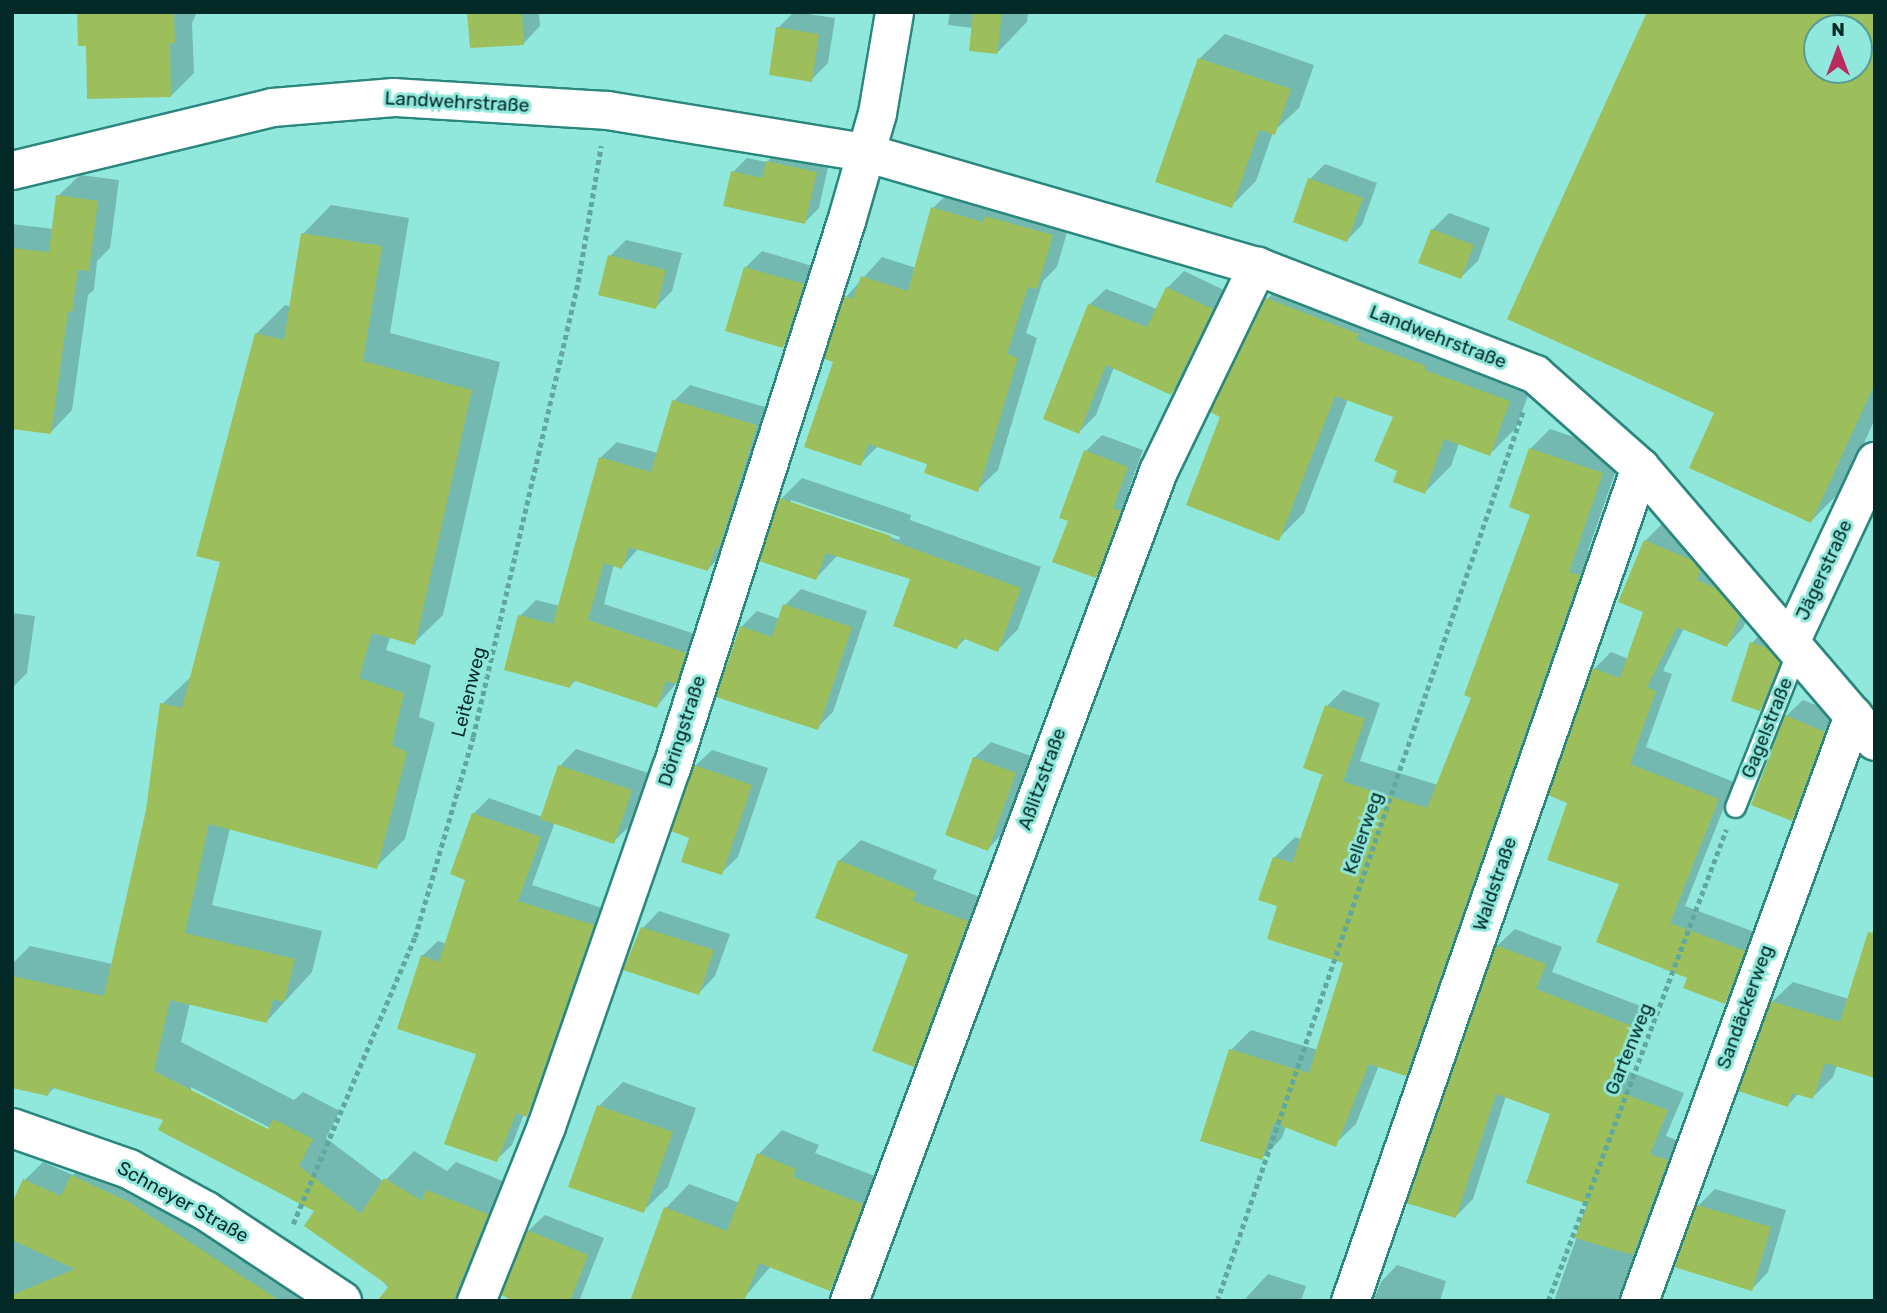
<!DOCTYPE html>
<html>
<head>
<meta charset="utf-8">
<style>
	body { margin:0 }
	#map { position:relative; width:1887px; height:1313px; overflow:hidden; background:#90e8dc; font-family:Rubik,sans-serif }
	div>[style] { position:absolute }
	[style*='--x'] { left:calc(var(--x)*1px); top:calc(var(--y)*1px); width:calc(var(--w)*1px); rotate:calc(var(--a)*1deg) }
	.shadow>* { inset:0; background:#0003 }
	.building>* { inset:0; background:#9cbf5b }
	.path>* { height:4.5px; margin-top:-2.25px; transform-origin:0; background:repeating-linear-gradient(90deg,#60a79e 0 5px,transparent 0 8.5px) }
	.roads { filter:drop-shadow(2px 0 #2a877d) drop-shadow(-2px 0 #2a877d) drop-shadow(0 2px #2a877d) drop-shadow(0 -2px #2a877d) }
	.service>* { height:19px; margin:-9.5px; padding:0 9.5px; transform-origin:9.5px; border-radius:9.5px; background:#fff }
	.minor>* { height:37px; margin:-18.5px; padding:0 18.5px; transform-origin:18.5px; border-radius:18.5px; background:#fff }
	.tertiary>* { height:38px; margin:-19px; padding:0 19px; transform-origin:19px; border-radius:19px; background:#fff }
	span { translate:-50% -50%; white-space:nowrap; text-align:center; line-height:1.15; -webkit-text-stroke:6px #90e8dc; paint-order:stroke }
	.street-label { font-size:19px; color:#032a26 }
	.frame { position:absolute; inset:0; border:14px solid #032a26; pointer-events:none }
	.north { position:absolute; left:1803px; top:14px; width:70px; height:70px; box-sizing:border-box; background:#90e8dc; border:2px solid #589c93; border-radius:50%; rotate:0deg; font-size:19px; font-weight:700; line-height:28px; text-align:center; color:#032a26 }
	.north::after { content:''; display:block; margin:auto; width:24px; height:32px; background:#ba2c5d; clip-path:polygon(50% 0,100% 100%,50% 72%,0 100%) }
</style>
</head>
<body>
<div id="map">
	<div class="shadow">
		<i style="clip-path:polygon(79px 12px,197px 12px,192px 23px,194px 73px,171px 96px)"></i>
		<i style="clip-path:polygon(469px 12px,539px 12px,540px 26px,524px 43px)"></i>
		<i style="clip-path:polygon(794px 12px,835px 18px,828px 63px,811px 80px,778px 28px)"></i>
		<i style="clip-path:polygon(950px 12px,1028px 12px,1027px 22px,997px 53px,973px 28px,948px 25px)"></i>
		<i style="clip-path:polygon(evenodd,1649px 12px,1875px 12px,1875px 419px,1843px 489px,1811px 521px,1716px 412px,1649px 12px,1817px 28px,1859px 28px,1859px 70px,1817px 70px,1817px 28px)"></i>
		<i style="clip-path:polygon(1225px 34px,1314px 65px,1299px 108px,1273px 132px,1256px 181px,1231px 206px,1157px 181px,1200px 58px)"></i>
		<i style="clip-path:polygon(782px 148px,830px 158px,819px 208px,805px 222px,733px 172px,747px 158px,767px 162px)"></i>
		<i style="clip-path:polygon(1325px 164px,1377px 183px,1362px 225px,1347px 240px,1310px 179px)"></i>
		<i style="clip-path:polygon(80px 175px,119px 180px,110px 248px,97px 261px,94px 290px,88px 295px,72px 410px,51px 432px,12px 427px,12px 224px,54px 229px,58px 196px)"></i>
		<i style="clip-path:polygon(953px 188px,1072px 215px,1057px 267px,1043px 281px,1026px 333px,1037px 338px,998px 470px,977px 490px,929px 463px,878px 446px,860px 464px,835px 361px,846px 297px,882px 257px,916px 268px,933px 208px)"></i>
		<i style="clip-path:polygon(evenodd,331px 205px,409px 218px,390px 333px,500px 362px,443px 615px,414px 643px,390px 637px,386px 650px,431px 665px,419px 717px,435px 723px,405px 839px,376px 867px,230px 828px,212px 905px,322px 931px,312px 972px,267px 1021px,190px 1003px,181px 1042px,294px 1100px,303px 1092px,340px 1111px,326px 1138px,384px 1182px,414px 1151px,447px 1171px,456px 1162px,515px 1186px,455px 1301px,401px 1301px,316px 1211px,165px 1119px,55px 1087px,48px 1094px,12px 1086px,12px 964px,30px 946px,113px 964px,148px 810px,162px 704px,192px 676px,222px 561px,256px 334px,285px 305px,291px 307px,303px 234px,331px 205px,191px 1087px,276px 1131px,275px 1135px,191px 1091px,191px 1087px)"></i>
		<i style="clip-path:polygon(1449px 213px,1490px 228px,1478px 261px,1461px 277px,1432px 230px)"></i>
		<i style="clip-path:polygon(626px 240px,682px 253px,672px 291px,656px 307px,610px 256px)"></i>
		<i style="clip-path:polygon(762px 251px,819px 268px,800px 329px,783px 346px,745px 268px)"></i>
		<i style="clip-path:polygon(1184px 271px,1228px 292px,1188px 376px,1171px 393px,1114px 367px,1096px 415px,1079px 432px,1089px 305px,1106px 289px,1157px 309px,1167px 288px)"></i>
		<i style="clip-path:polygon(1293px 273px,1536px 374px,1516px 428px,1490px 454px,1459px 443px,1451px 466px,1425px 492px,1399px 470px,1395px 416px,1348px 399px,1304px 513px,1278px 539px,1267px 299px)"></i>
		<i style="clip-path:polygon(690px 385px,772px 409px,724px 553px,708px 569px,639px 548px,622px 567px,614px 564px,604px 604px,701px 636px,692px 665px,657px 706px,576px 680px,570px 686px,520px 616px,536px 600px,560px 606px,600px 458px,617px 442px,658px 453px,674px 401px)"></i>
		<i style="clip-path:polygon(1550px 429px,1622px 453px,1588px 551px,1599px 555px,1426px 1053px,1406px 1074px,1379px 1065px,1356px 1124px,1335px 1144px,1286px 1126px,1282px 1138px,1262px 1158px,1231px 1050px,1251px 1030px,1318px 1050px,1345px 962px,1279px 905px,1274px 858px,1295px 837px,1302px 840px,1325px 774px,1327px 706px,1343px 690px,1380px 703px,1360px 761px,1438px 785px,1473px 697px,1532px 514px,1530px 449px)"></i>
		<i style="clip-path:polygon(1102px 435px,1143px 450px,1128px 491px,1136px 494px,1112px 560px,1095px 576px,1070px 520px,1086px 451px)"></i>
		<i style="clip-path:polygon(evenodd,802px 478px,911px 515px,910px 520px,1041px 567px,1018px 629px,998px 650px,966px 638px,957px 647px,912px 578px,838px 555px,816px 578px,781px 499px,802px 478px,791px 500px,900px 537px,899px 540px,791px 504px,791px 500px)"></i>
		<i style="clip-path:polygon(1662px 524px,1708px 543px,1756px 598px,1743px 628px,1727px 645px,1684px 628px,1663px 671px,1672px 674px,1646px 747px,1734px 782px,1685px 906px,1760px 934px,1741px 985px,1725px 1002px,1690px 977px,1569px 802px,1594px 669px,1611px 652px,1629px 659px,1645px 611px,1645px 541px)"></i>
		<i style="clip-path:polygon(801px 589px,867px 611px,833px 712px,817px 728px,741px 627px,757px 611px,780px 619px,785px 605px)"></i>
		<i style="clip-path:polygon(12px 613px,35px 616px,27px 673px,12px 688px)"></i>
		<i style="clip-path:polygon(1768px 626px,1795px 645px,1776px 692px,1760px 709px,1752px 643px)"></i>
		<i style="clip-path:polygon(1803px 700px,1840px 715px,1808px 803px,1791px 819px,1786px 716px)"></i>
		<i style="clip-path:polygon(991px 742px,1031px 756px,1004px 832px,988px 849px,974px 758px)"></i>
		<i style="clip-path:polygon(576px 749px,648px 773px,630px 826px,613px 842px,555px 822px,532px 885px,608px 910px,542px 1099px,524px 1114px,512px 1145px,496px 1160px,479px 1053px,422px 956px,438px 941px,447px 944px,468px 879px,452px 873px,474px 813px,489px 798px,542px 817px,560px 766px)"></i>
		<i style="clip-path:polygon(712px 750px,768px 768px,738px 857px,721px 873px,691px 837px,695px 766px)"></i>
		<i style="clip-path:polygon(861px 840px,937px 870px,933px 879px,988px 900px,935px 1043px,913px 1065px,910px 954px,839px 861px)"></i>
		<i style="clip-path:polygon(659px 911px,730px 934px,715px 976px,699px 993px,625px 968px,643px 928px)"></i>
		<i style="clip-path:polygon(1515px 929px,1562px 947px,1552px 972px,1648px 1009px,1625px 1070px,1684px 1093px,1666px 1136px,1684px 1143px,1631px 1301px,1554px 1301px,1589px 1203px,1553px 1113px,1506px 1096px,1473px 1199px,1456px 1216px,1497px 946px)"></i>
		<i style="clip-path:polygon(1875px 930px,1875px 1076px,1837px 1065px,1833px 1077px,1813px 1097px,1799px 1093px,1788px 1105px,1772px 1002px,1793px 982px,1849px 999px)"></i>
		<i style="clip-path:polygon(623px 1082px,696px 1108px,668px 1187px,643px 1211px,599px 1106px)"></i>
		<i style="clip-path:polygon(782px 1130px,819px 1145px,815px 1153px,885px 1180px,854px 1265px,830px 1289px,771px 1266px,744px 1298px,631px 1301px,666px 1208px,689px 1184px,740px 1203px,759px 1154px)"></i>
		<i style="clip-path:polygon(90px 1158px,328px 1301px,12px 1301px,12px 1221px,25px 1180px,43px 1162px,73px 1175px)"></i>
		<i style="clip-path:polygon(1715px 1189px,1786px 1210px,1768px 1272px,1752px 1289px,1698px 1206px)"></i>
		<i style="clip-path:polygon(545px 1215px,604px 1238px,579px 1301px,519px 1301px,528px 1231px)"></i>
		<i style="clip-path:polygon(1397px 1265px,1446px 1281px,1440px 1301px,1373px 1301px,1381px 1282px)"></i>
		<i style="clip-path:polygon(1268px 1274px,1306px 1286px,1301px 1301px,1243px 1301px)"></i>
	</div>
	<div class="building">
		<i style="clip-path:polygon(77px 12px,174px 12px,175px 43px,170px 43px,171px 97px,87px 99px,86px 46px,78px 46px)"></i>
		<i style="clip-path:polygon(467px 12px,522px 12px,524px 45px,470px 48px)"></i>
		<i style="clip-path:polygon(973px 12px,1002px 12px,997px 54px,969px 51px)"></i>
		<i style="clip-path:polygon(evenodd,1647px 12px,1875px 12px,1875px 383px,1811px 523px,1689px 468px,1714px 413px,1507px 319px,1647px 12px,1817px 28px,1859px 28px,1859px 70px,1817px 70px,1817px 28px)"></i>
		<i style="clip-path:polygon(776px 27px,819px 34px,812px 82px,769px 75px)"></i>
		<i style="clip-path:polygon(1198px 58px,1291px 89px,1275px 135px,1259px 130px,1232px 208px,1155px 182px)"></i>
		<i style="clip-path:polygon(766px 161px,817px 172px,805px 224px,723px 206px,731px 171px,762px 178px)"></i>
		<i style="clip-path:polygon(1308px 178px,1363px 198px,1347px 242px,1293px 222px)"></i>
		<i style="clip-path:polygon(56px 195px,98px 201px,89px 271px,78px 270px,72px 313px,68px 312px,51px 434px,12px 429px,12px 248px,49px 252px)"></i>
		<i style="clip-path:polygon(931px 207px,983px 222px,985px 216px,1053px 235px,1037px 289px,1028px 287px,1007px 354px,1018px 358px,978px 492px,924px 473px,927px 464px,868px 444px,861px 466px,804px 447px,833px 362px,824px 359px,844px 296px,853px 299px,861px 276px,908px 291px)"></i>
		<i style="clip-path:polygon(1431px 229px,1474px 245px,1461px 279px,1418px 263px)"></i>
		<i style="clip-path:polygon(301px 233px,382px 246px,363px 361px,472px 390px,415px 645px,372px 633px,359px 678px,404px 693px,392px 745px,407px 752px,377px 869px,209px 824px,185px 933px,295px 959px,284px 1002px,273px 999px,267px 1023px,170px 1000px,154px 1071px,268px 1129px,273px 1119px,313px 1139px,299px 1166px,361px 1214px,384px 1178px,422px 1201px,426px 1190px,488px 1214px,453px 1301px,377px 1301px,389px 1286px,304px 1226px,314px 1211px,158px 1130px,163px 1120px,50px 1087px,48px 1096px,12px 1088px,12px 976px,104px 996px,146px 810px,160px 703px,182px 708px,220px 562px,196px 556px,255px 333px,284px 340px)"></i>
		<i style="clip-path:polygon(608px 255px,666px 270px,656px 309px,598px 295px)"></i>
		<i style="clip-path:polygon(744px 267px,804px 284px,783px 348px,725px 331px)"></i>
		<i style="clip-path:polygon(1166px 287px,1213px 309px,1171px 395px,1106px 365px,1079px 434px,1043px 419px,1088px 304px,1147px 327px)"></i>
		<i style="clip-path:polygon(1266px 298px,1359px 334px,1356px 340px,1426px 366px,1425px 370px,1510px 401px,1490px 456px,1444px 439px,1425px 494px,1393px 482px,1397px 471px,1374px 461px,1393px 417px,1335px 396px,1279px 541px,1186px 505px,1220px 417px,1210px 412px)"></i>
		<i style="clip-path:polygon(672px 400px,757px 425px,719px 548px,716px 546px,708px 571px,629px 547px,622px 569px,604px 563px,588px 620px,686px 653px,676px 684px,666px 681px,657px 708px,572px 680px,570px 688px,504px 670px,518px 615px,553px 624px,599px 457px,651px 472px)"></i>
		<i style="clip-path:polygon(1529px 448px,1603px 473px,1569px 572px,1580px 575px,1406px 1076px,1369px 1064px,1336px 1147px,1274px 1123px,1262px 1160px,1200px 1141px,1229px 1049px,1309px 1073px,1343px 963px,1267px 939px,1277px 906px,1258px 900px,1273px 857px,1292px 863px,1322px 775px,1427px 808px,1471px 698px,1464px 695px,1530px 515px,1509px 507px)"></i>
		<i style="clip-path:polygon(1084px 450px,1128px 467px,1113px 508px,1121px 511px,1096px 578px,1052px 562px,1068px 521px,1059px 518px)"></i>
		<i style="clip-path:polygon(779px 498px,891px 536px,890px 540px,1021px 588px,998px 652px,962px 638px,957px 649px,893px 626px,910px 579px,826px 553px,816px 580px,759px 561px)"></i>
		<i style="clip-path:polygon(1644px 540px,1692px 560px,1701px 570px,1697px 580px,1716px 588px,1740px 616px,1727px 647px,1677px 627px,1647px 687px,1656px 691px,1630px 764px,1719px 799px,1670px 923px,1745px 951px,1725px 1004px,1683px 988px,1687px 978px,1596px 942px,1619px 884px,1547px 860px,1567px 803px,1548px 795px,1592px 668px,1620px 678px,1643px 612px,1618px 602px)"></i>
		<i style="clip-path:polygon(783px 604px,852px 627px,818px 730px,716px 697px,740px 626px,772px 637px)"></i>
		<i style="clip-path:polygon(1750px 642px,1767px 648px,1780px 662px,1760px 711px,1731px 701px)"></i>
		<i style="clip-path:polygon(1325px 705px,1365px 719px,1343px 782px,1303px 768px)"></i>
		<i style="clip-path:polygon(1785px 715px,1825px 732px,1792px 821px,1751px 805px)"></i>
		<i style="clip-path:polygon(973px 757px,1016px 773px,988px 851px,945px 835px)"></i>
		<i style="clip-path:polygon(558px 765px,632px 790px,614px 844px,540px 819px)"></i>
		<i style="clip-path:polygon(694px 765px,752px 785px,722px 875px,681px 862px,689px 838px,671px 831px)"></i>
		<i style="clip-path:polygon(472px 813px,541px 837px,518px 901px,594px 925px,527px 1117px,516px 1113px,497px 1162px,444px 1144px,476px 1054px,397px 1029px,421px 955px,439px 962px,465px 880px,450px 874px)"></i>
		<i style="clip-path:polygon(838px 860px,916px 892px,913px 901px,968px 921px,914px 1067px,872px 1051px,908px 955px,815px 918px)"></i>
		<i style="clip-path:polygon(641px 927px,714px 950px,699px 995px,623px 970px)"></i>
		<i style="clip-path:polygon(1868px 932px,1875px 933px,1875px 1078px,1825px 1063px,1813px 1099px,1792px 1093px,1788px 1107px,1738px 1091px,1771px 1001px,1840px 1022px)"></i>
		<i style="clip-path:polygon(1496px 945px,1546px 964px,1536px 989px,1632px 1026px,1608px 1088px,1668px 1110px,1650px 1154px,1668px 1160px,1633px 1255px,1575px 1238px,1587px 1204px,1526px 1183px,1550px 1114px,1496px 1094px,1456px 1218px,1406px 1203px)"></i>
		<i style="clip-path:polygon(597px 1105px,673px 1132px,644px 1213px,568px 1187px)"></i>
		<i style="clip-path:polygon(757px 1153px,796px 1169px,793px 1177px,863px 1204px,830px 1291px,759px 1263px,744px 1301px,630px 1301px,664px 1207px,727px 1231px)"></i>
		<i style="clip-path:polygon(71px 1175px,129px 1202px,280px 1301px,12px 1301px,12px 1295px,75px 1269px,12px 1240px,12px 1203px,23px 1179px,61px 1196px)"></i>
		<i style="clip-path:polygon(1697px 1205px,1771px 1227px,1752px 1291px,1674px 1267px)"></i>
		<i style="clip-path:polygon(527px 1230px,588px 1255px,570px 1301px,514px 1301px,501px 1295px)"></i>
	</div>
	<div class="path">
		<i style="--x:293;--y:1224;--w:312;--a:-67"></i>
		<i style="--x:415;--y:937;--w:208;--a:-73.8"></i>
		<i style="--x:473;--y:737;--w:467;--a:-77"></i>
		<i style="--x:578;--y:282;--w:138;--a:-80.4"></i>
		<i style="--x:1217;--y:1301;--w:941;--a:-71.03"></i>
		<i style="--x:1548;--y:1301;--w:504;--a:-69.3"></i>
	</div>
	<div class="roads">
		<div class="service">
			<i style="--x:1735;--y:807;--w:170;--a:-68.3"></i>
		</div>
		<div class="minor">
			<i style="--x:12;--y:170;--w:268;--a:-13.6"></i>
			<i style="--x:272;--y:107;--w:122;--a:-4.7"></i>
			<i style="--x:394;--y:97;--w:213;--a:3.5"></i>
			<i style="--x:607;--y:110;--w:260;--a:9.3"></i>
			<i style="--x:864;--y:152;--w:409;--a:16.2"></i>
			<i style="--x:1257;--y:266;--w:298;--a:21.2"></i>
			<i style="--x:1535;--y:374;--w:140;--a:41.5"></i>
			<i style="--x:1640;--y:467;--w:361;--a:49.4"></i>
			<i style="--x:1791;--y:640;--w:198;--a:-64.9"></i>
			<i style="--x:476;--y:1301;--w:188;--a:-68.2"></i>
			<i style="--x:546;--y:1126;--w:379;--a:-70.8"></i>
			<i style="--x:671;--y:768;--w:574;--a:-72.26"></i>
			<i style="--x:846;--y:221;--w:112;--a:-74"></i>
			<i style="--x:877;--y:113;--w:102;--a:-80.4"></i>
			<i style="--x:849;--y:1301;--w:886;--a:-69.58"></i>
			<i style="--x:1158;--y:471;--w:228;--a:-64.2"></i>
			<i style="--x:1350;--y:1301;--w:883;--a:-70.83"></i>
			<i style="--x:1639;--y:1301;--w:624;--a:-69.94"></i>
		</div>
		<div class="tertiary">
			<i style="--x:12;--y:1128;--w:124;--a:19.3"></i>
			<i style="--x:129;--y:1169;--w:88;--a:28.6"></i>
			<i style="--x:206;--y:1211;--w:163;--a:33.5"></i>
		</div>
	</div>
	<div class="street-label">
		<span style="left:457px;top:102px;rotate:3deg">Landwehrstraße</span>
		<span style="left:1438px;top:337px;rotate:21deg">Landwehrstraße</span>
		<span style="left:1824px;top:570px;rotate:-65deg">Jägerstraße</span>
		<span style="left:469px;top:692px;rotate:-76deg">Leitenweg</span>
		<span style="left:1767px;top:728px;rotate:-68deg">Gagelstraße</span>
		<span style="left:682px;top:731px;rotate:-72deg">Döringstraße</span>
		<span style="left:1042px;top:779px;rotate:-70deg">Aßlitzstraße</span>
		<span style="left:1363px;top:833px;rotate:-71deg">Kellerweg</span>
		<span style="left:1495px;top:884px;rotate:-71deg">Waldstraße</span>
		<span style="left:1745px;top:1007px;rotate:-70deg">Sandäckerweg</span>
		<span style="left:1629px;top:1049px;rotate:-68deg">Gartenweg</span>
		<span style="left:183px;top:1202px;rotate:29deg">Schneyer Straße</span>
	</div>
	<div class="frame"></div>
	<div class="north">N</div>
</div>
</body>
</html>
